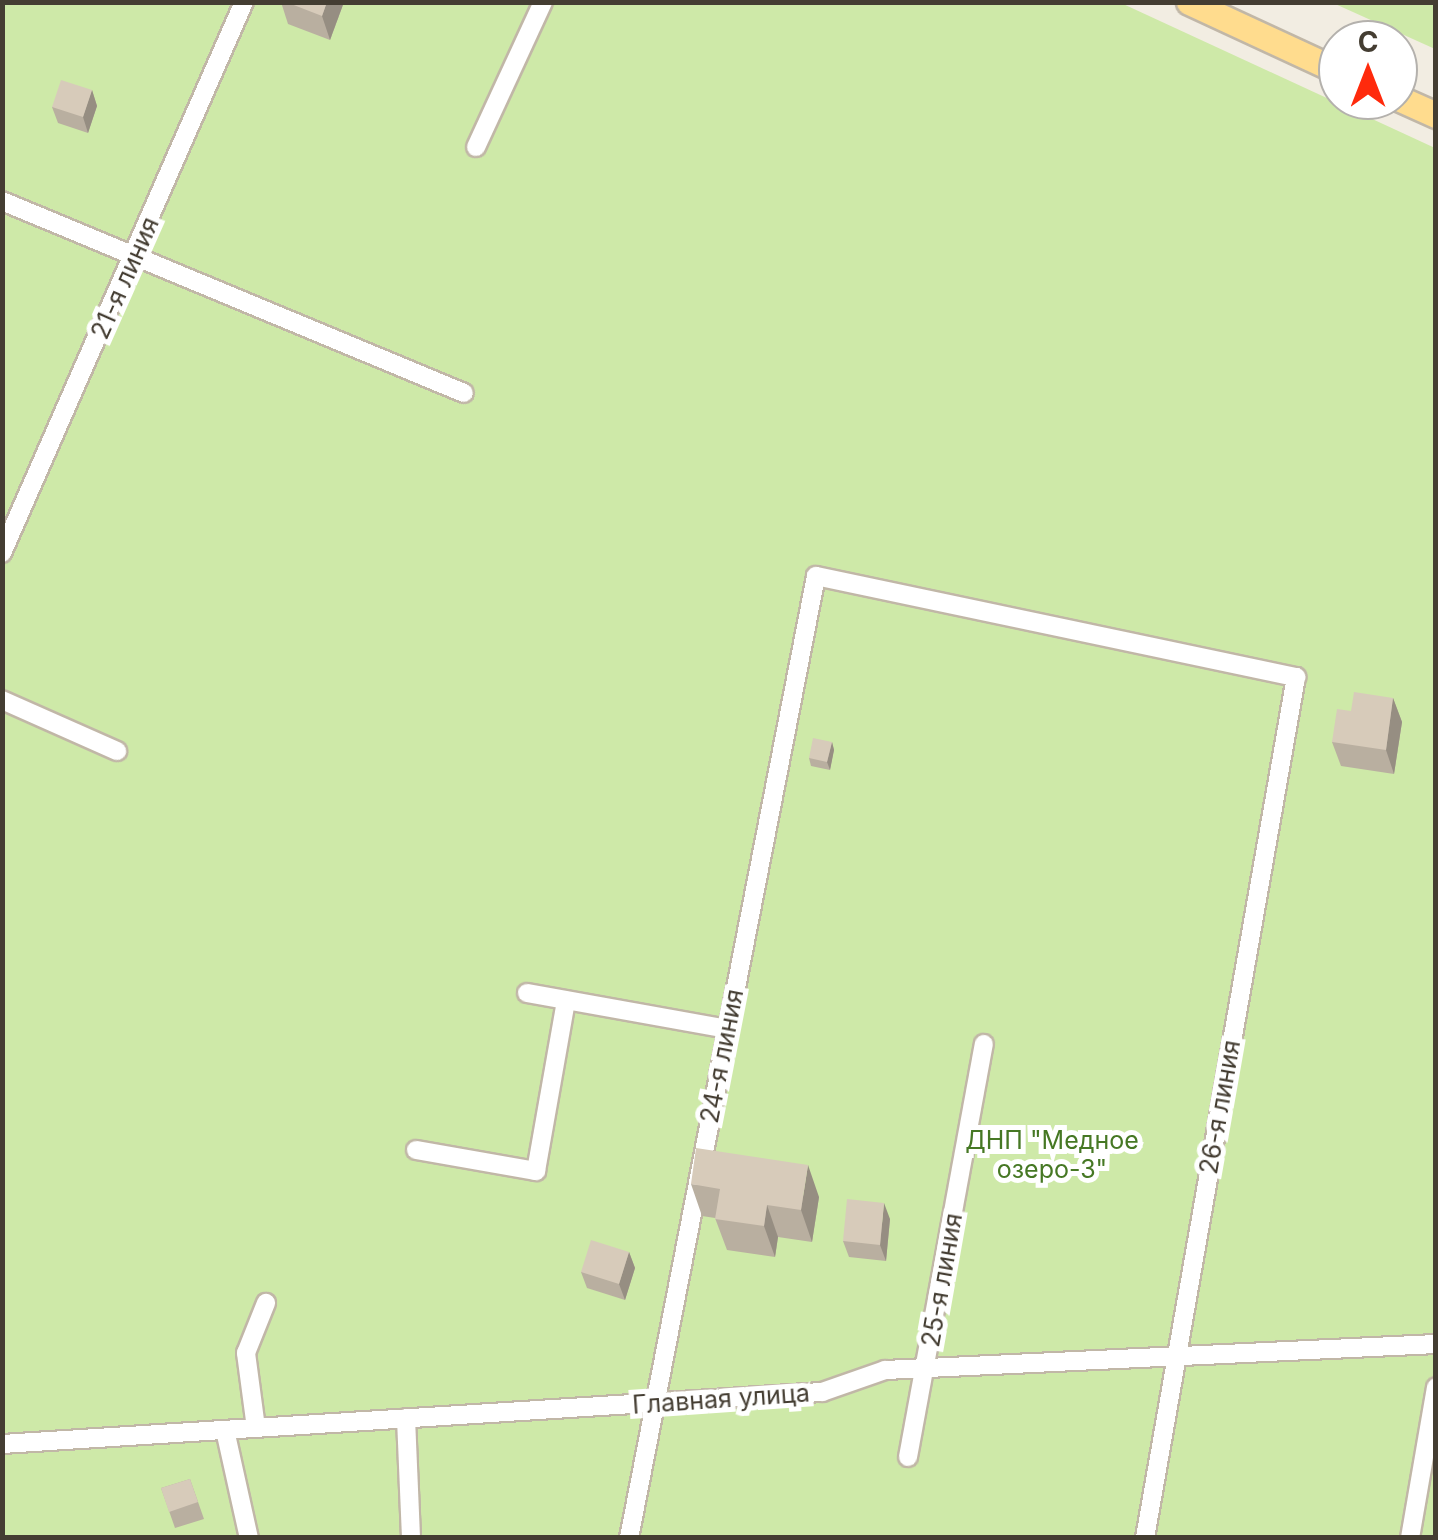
<!DOCTYPE html>
<html>
<head>
<meta charset="utf-8">
<style>
	body { margin:0 }
	#map { position:relative; width:1438px; height:1540px; overflow:hidden; background:#f2ede2; font-family:Inter,sans-serif }
	div>[style] { position:absolute }
	[style*='--x'] { left:calc(var(--x)*1px); top:calc(var(--y)*1px); width:calc(var(--w)*1px); rotate:calc(var(--a)*1deg) }
	.green>* { inset:0; background:#cee9a8 }
	.roads { filter:drop-shadow(2px 0 #c1b7a7) drop-shadow(-2px 0 #c1b7a7) drop-shadow(0 2px #c1b7a7) drop-shadow(0 -2px #c1b7a7) }
	.minor>* { height:18px; margin:-9px; padding:0 9px; transform-origin:9px; border-radius:9px; background:#fff }
	.primary>* { height:25px; margin:-12.5px; padding:0 12.5px; transform-origin:12.5px; border-radius:12.5px; background:#ffdc8e }
	.wall>* { inset:0; background:#b9afa0 }
	.shaded-wall>* { inset:0; background:#968e82 }
	.building>* { inset:0; background:#d7cbba }
	span { translate:-50% -50%; white-space:nowrap; text-align:center; line-height:1.15; -webkit-text-stroke:10px #fff; paint-order:stroke }
	.street-label { font-size:25px; color:#443d32 }
	.park-label { font-size:25px; color:#467824 }
	.frame { position:absolute; inset:0; border:5px solid #443d32; pointer-events:none }
	.north { position:absolute; left:1318px; top:20px; width:100px; height:100px; box-sizing:border-box; background:#fff; border:2px solid #b4b1ad; border-radius:50%; rotate:0deg; font-size:28px; font-weight:700; line-height:40px; text-align:center; color:#443d32 }
	.north::after { content:''; display:block; margin:auto; width:35px; height:45px; background:#ff2a0c; clip-path:polygon(50% 0,100% 100%,50% 72%,0 100%) }
</style>
</head>
<body>
<div id="map">
	<div class="green">
		<i style="clip-path:polygon(3px 3px,1121px 3px,1435px 148px,1435px 1537px,3px 1538px)"></i>
		<i style="clip-path:polygon(1333px 3px,1435px 3px,1435px 49px)"></i>
	</div>
	<div class="roads">
		<div class="minor">
			<i style="--x:476;--y:147;--w:160;--a:-65.2"></i>
			<i style="--x:2;--y:201;--w:500;--a:22.57"></i>
			<i style="--x:2;--y:553;--w:602;--a:-66.29"></i>
			<i style="--x:2;--y:700;--w:126;--a:23.9"></i>
			<i style="--x:527;--y:993;--w:204;--a:10.2"></i>
			<i style="--x:416;--y:1150;--w:122;--a:9.9"></i>
			<i style="--x:536;--y:1171;--w:173;--a:-80"></i>
			<i style="--x:406;--y:1418;--w:120;--a:87.6"></i>
			<i style="--x:256;--y:1428;--w:76;--a:-97.6"></i>
			<i style="--x:246;--y:1353;--w:54;--a:-68.2"></i>
			<i style="--x:225;--y:1430;--w:111;--a:77.5"></i>
			<i style="--x:2;--y:1444;--w:822;--a:-3.63"></i>
			<i style="--x:822;--y:1392;--w:67;--a:-19.2"></i>
			<i style="--x:885;--y:1370;--w:552;--a:-2.7"></i>
			<i style="--x:908;--y:1457;--w:420;--a:-79.6"></i>
			<i style="--x:629;--y:1538;--w:980;--a:-79"></i>
			<i style="--x:816;--y:576;--w:491;--a:11.9"></i>
			<i style="--x:1296;--y:677;--w:874;--a:99.95"></i>
			<i style="--x:1410;--y:1538;--w:153;--a:-80.2"></i>
		</div>
		<div class="primary">
			<i style="--x:1189;--y:2;--w:164;--a:24.8"></i>
			<i style="--x:1398;--y:98;--w:42;--a:24.1"></i>
		</div>
	</div>
	<div class="wall">
		<i style="clip-path:polygon(281px 2px,344px 2px,330px 40px,288px 24px)"></i>
		<i style="clip-path:polygon(92px 90px,97px 106px,88px 133px,58px 123px,52px 107px)"></i>
		<i style="clip-path:polygon(1393px 698px,1402px 722px,1394px 774px,1341px 766px,1332px 742px,1351px 711px)"></i>
		<i style="clip-path:polygon(832px 742px,834px 750px,830px 770px,811px 766px,809px 758px)"></i>
		<i style="clip-path:polygon(691px 1184px,819px 1197px,812px 1242px,778px 1237px,775px 1257px,727px 1250px,715px 1218px,702px 1216px)"></i>
		<i style="clip-path:polygon(890px 1219px,886px 1261px,849px 1257px,843px 1241px)"></i>
		<i style="clip-path:polygon(629px 1252px,635px 1268px,625px 1300px,587px 1288px,581px 1272px)"></i>
		<i style="clip-path:polygon(190px 1479px,204px 1519px,175px 1528px,161px 1488px)"></i>
	</div>
	<div class="shaded-wall">
		<i style="clip-path:polygon(327px 2px,344px 2px,330px 40px,322px 16px)"></i>
		<i style="clip-path:polygon(92px 90px,97px 106px,88px 133px,83px 117px)"></i>
		<i style="clip-path:polygon(1393px 698px,1402px 722px,1394px 774px,1386px 750px)"></i>
		<i style="clip-path:polygon(832px 742px,834px 750px,830px 770px,827px 762px)"></i>
		<i style="clip-path:polygon(808px 1165px,819px 1197px,812px 1242px,801px 1210px)"></i>
		<i style="clip-path:polygon(884px 1203px,890px 1219px,886px 1261px,880px 1245px)"></i>
		<i style="clip-path:polygon(767px 1205px,778px 1237px,775px 1257px,764px 1226px)"></i>
		<i style="clip-path:polygon(629px 1252px,635px 1268px,625px 1300px,619px 1284px)"></i>
	</div>
	<div class="building">
		<i style="clip-path:polygon(286px 2px,327px 2px,322px 16px)"></i>
		<i style="clip-path:polygon(61px 80px,92px 90px,83px 117px,52px 107px)"></i>
		<i style="clip-path:polygon(1354px 692px,1393px 698px,1386px 750px,1332px 742px,1337px 709px,1351px 711px)"></i>
		<i style="clip-path:polygon(813px 738px,832px 742px,827px 762px,809px 758px)"></i>
		<i style="clip-path:polygon(696px 1148px,808px 1165px,801px 1210px,767px 1205px,764px 1226px,715px 1219px,720px 1189px,691px 1184px)"></i>
		<i style="clip-path:polygon(847px 1199px,884px 1203px,880px 1245px,843px 1241px)"></i>
		<i style="clip-path:polygon(591px 1240px,629px 1252px,619px 1284px,581px 1272px)"></i>
		<i style="clip-path:polygon(190px 1479px,198px 1502px,169px 1512px,161px 1488px)"></i>
	</div>
	<div class="street-label">
		<span style="left:125px;top:278px;rotate:-66deg">21-я линия</span>
		<span style="left:722px;top:1056px;rotate:-79deg">24-я линия</span>
		<span style="left:1220px;top:1107px;rotate:-80deg">26-я линия</span>
		<span style="left:942px;top:1280px;rotate:-80deg">25-я линия</span>
		<span style="left:721px;top:1399px;rotate:-4deg">Главная улица</span>
	</div>
	<div class="park-label">
		<span style="left:1052px;top:1155px">ДНП "Медное<br>озеро-3"</span>
	</div>
	<div class="frame"></div>
	<div class="north">С</div>
</div>
</body>
</html>
